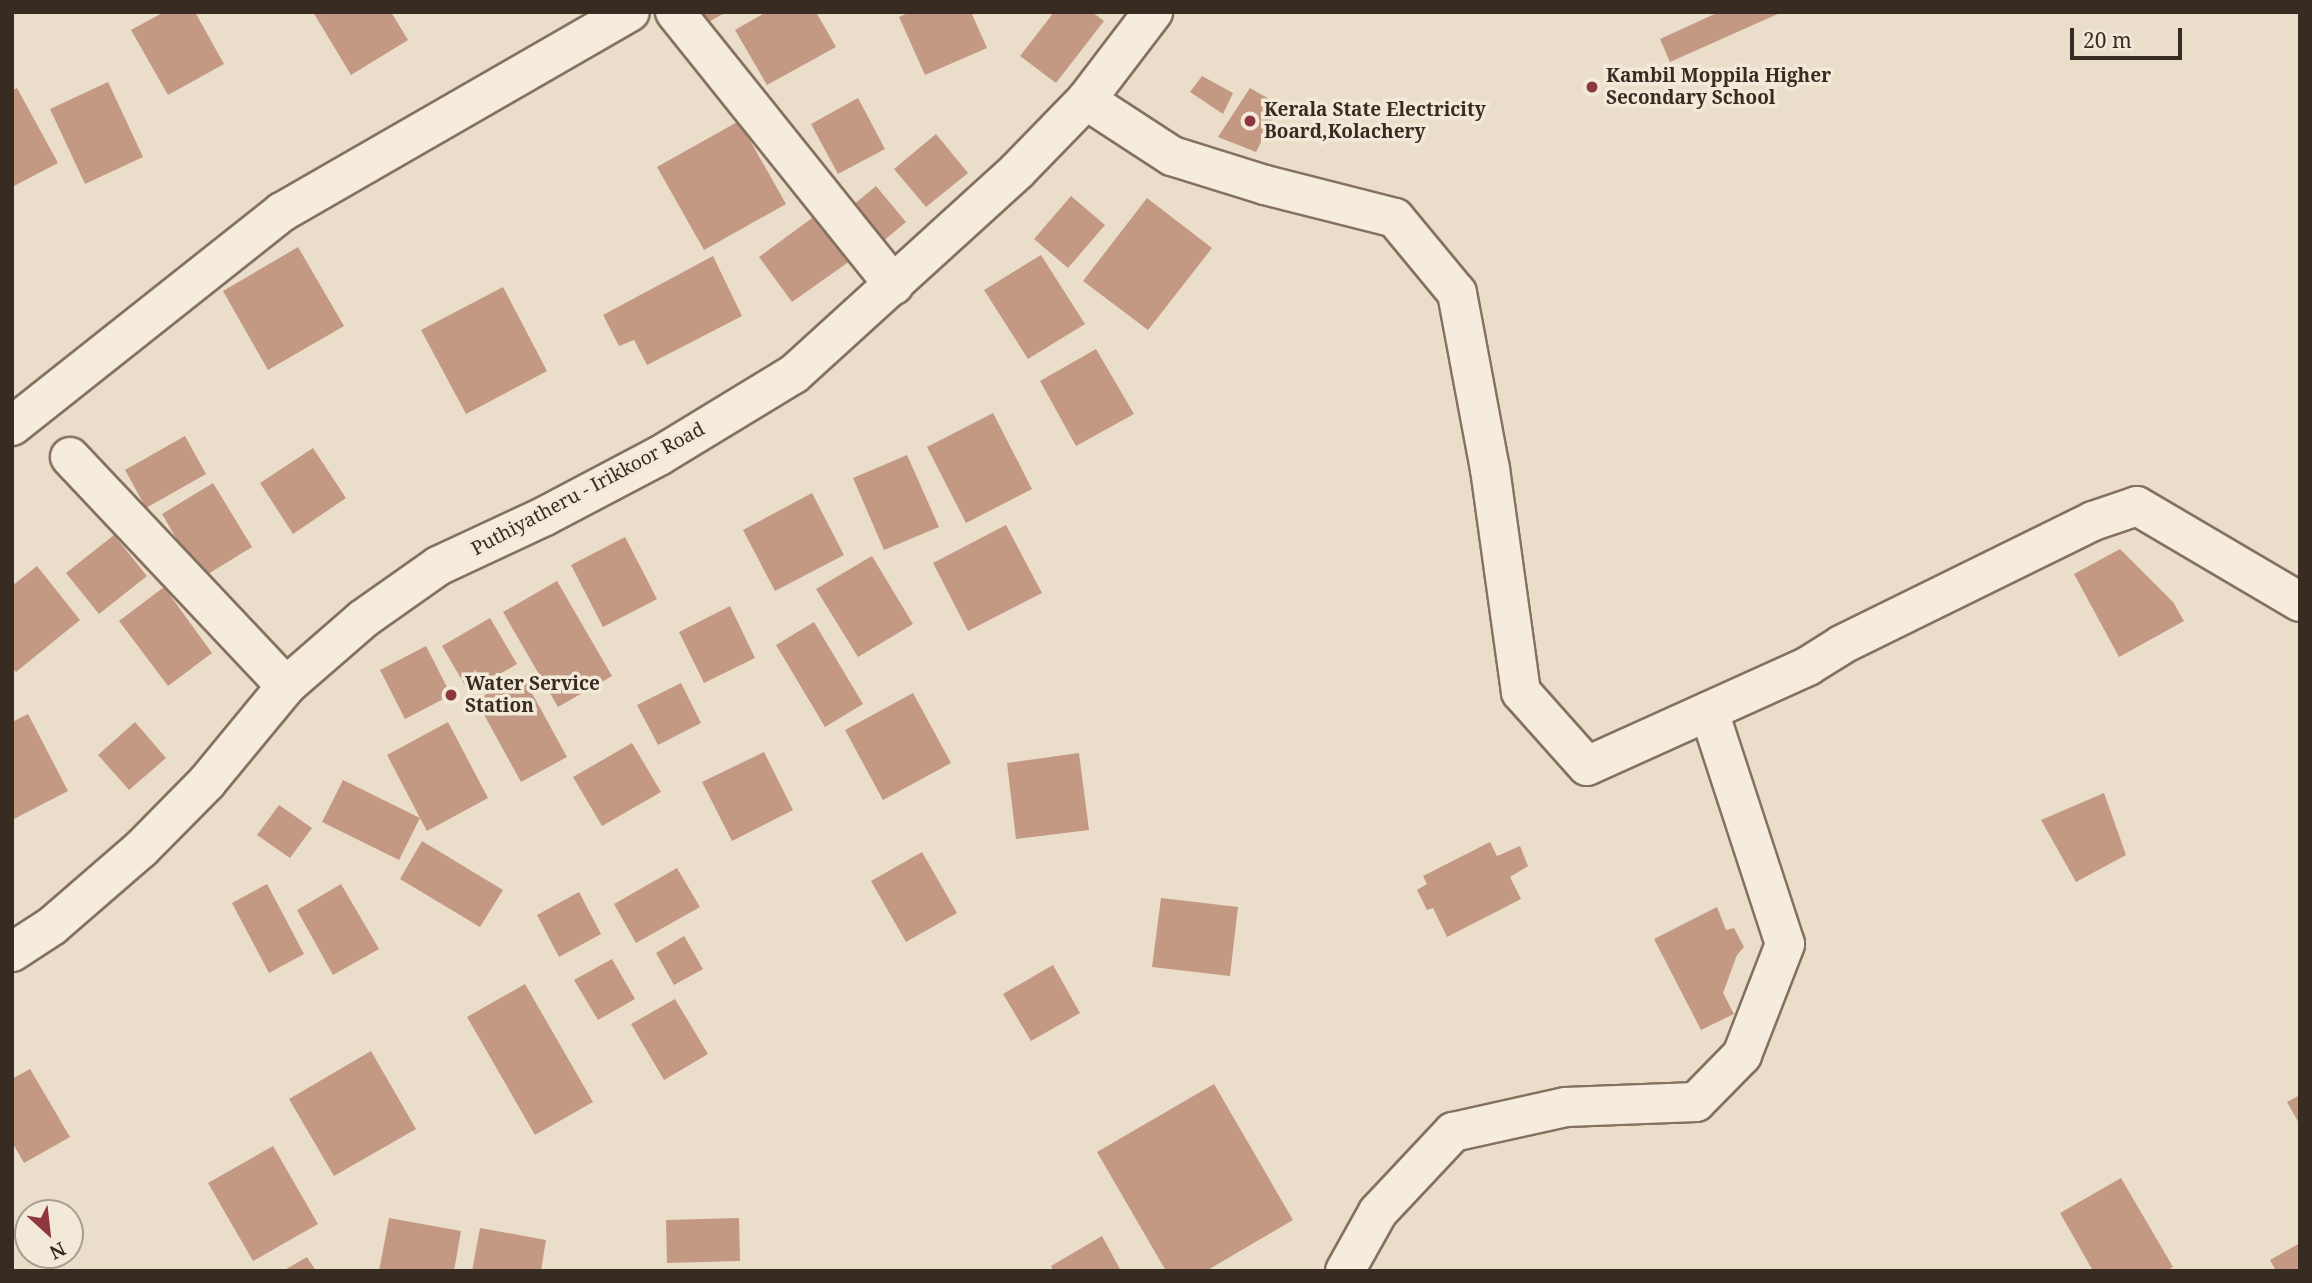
<!DOCTYPE html>
<html>
<head>
<meta charset="utf-8">
<style>
	body { margin:0 }
	#map { position:relative; width:2312px; height:1283px; overflow:hidden; background:#eadeca; font-family:"Noto Serif",serif }
	div>[style] { position:absolute }
	[style*='--x'] { left:calc(var(--x)*1px); top:calc(var(--y)*1px); width:calc(var(--w)*1px); rotate:calc(var(--a)*1deg) }
	.building>* { inset:0; background:#c49984 }
	.roads { filter:drop-shadow(2px 0 #857160) drop-shadow(-2px 0 #857160) drop-shadow(0 2px #857160) drop-shadow(0 -2px #857160) }
	.street>* { height:38px; margin:-19px; padding:0 19px; transform-origin:19px; border-radius:19px; background:#f6ecdd }
	.secondary>* { height:38px; margin:-19px; padding:0 19px; transform-origin:19px; border-radius:19px; background:#f6ecdd }
	.dots>* { width:19px; height:19px; translate:-50% -50%; box-sizing:border-box; border:4px solid #f2e9d9; border-radius:50% }
	span { translate:-50% -50%; white-space:nowrap; text-align:center; line-height:1.15; -webkit-text-stroke:7px #f2e9d9; paint-order:stroke }
	.poi-label { font-size:19px; color:#372b22; font-weight:700 }
	.left { translate:0 -50%; text-align:left }
	.street-label { font-size:19px; color:#372b22 }
	.frame { position:absolute; inset:0; border:14px solid #372b22; pointer-events:none }
	.north { position:absolute; left:14px; top:1199px; width:70px; height:70px; box-sizing:border-box; background:#f2e9d9; border:2px solid #a79d90; border-radius:50%; rotate:153deg; font-size:19px; font-weight:700; line-height:28px; text-align:center; color:#372b22 }
	.north::after { content:''; display:block; margin:auto; width:24px; height:32px; background:#8e373f; clip-path:polygon(50% 0,100% 100%,50% 72%,0 100%) }
	.scale { position:absolute; left:2070px; top:28px; width:112px; height:32px; box-sizing:border-box; border:4px solid #372b22; border-top:0; padding-left:9px; font-size:21px; line-height:24px; white-space:nowrap; color:#372b22; -webkit-text-stroke:5px #f2e9d9; paint-order:stroke }
</style>
</head>
<body>
<div id="map">
	<div class="building">
		<i style="clip-path:polygon(164px 12px,195px 12px,224px 64px,168px 95px,131px 30px)"></i>
		<i style="clip-path:polygon(313px 12px,391px 12px,408px 40px,351px 75px)"></i>
		<i style="clip-path:polygon(691px 12px,726px 12px,700px 27px)"></i>
		<i style="clip-path:polygon(766px 12px,816px 12px,836px 47px,767px 85px,735px 30px)"></i>
		<i style="clip-path:polygon(910px 12px,971px 12px,987px 48px,925px 75px,899px 17px)"></i>
		<i style="clip-path:polygon(1054px 12px,1092px 12px,1104px 21px,1056px 83px,1020px 56px)"></i>
		<i style="clip-path:polygon(1719px 12px,1782px 12px,1670px 62px,1660px 39px)"></i>
		<i style="clip-path:polygon(1202px 76px,1233px 93px,1223px 114px,1190px 92px)"></i>
		<i style="clip-path:polygon(108px 82px,143px 157px,85px 184px,50px 109px)"></i>
		<i style="clip-path:polygon(17px 88px,58px 163px,12px 187px,12px 91px)"></i>
		<i style="clip-path:polygon(1250px 88px,1280px 105px,1256px 152px,1218px 137px)"></i>
		<i style="clip-path:polygon(858px 98px,885px 149px,838px 174px,811px 124px)"></i>
		<i style="clip-path:polygon(739px 121px,786px 204px,704px 250px,657px 167px)"></i>
		<i style="clip-path:polygon(936px 134px,968px 173px,926px 207px,894px 169px)"></i>
		<i style="clip-path:polygon(876px 186px,906px 222px,876px 247px,846px 211px)"></i>
		<i style="clip-path:polygon(1071px 196px,1105px 225px,1068px 268px,1034px 239px)"></i>
		<i style="clip-path:polygon(1147px 198px,1212px 248px,1148px 330px,1083px 281px)"></i>
		<i style="clip-path:polygon(823px 210px,857px 256px,792px 302px,759px 257px)"></i>
		<i style="clip-path:polygon(298px 247px,344px 326px,268px 370px,223px 291px)"></i>
		<i style="clip-path:polygon(1041px 255px,1085px 324px,1028px 359px,984px 290px)"></i>
		<i style="clip-path:polygon(713px 256px,742px 316px,647px 365px,634px 340px,619px 346px,603px 315px)"></i>
		<i style="clip-path:polygon(503px 287px,547px 371px,466px 414px,421px 330px)"></i>
		<i style="clip-path:polygon(1096px 349px,1134px 414px,1076px 446px,1040px 381px)"></i>
		<i style="clip-path:polygon(993px 413px,1032px 489px,966px 523px,927px 447px)"></i>
		<i style="clip-path:polygon(185px 436px,206px 474px,146px 508px,125px 470px)"></i>
		<i style="clip-path:polygon(313px 448px,346px 498px,293px 534px,260px 483px)"></i>
		<i style="clip-path:polygon(907px 455px,939px 527px,884px 550px,853px 478px)"></i>
		<i style="clip-path:polygon(213px 483px,252px 547px,200px 579px,162px 514px)"></i>
		<i style="clip-path:polygon(812px 493px,844px 555px,775px 591px,743px 530px)"></i>
		<i style="clip-path:polygon(1006px 525px,1042px 593px,968px 631px,933px 563px)"></i>
		<i style="clip-path:polygon(114px 535px,147px 576px,99px 614px,66px 573px)"></i>
		<i style="clip-path:polygon(625px 537px,657px 599px,603px 627px,571px 565px)"></i>
		<i style="clip-path:polygon(2120px 549px,2173px 602px,2184px 621px,2119px 657px,2074px 574px)"></i>
		<i style="clip-path:polygon(872px 556px,913px 624px,858px 657px,816px 589px)"></i>
		<i style="clip-path:polygon(37px 566px,80px 620px,16px 672px,12px 668px,12px 586px)"></i>
		<i style="clip-path:polygon(557px 581px,612px 676px,558px 707px,503px 612px)"></i>
		<i style="clip-path:polygon(164px 587px,212px 653px,168px 686px,119px 621px)"></i>
		<i style="clip-path:polygon(730px 606px,755px 658px,704px 683px,679px 632px)"></i>
		<i style="clip-path:polygon(490px 618px,517px 664px,469px 692px,442px 646px)"></i>
		<i style="clip-path:polygon(814px 622px,863px 704px,825px 727px,776px 645px)"></i>
		<i style="clip-path:polygon(426px 646px,451px 695px,405px 719px,380px 670px)"></i>
		<i style="clip-path:polygon(522px 675px,567px 757px,521px 782px,476px 700px)"></i>
		<i style="clip-path:polygon(681px 683px,701px 723px,658px 745px,637px 705px)"></i>
		<i style="clip-path:polygon(913px 693px,951px 763px,883px 800px,845px 730px)"></i>
		<i style="clip-path:polygon(28px 714px,68px 791px,12px 820px,12px 722px)"></i>
		<i style="clip-path:polygon(135px 722px,166px 758px,129px 790px,98px 755px)"></i>
		<i style="clip-path:polygon(448px 722px,488px 798px,427px 831px,420px 818px,399px 860px,322px 822px,343px 780px,420px 818px,387px 755px)"></i>
		<i style="clip-path:polygon(632px 743px,661px 792px,602px 826px,573px 777px)"></i>
		<i style="clip-path:polygon(764px 752px,793px 810px,732px 841px,702px 782px)"></i>
		<i style="clip-path:polygon(1079px 753px,1089px 830px,1016px 839px,1007px 763px)"></i>
		<i style="clip-path:polygon(2104px 793px,2126px 855px,2076px 882px,2041px 820px)"></i>
		<i style="clip-path:polygon(279px 805px,312px 828px,290px 858px,257px 835px)"></i>
		<i style="clip-path:polygon(422px 841px,503px 890px,480px 927px,400px 879px)"></i>
		<i style="clip-path:polygon(1490px 842px,1497px 856px,1520px 846px,1528px 866px,1510px 877px,1521px 899px,1447px 937px,1433px 908px,1427px 910px,1417px 890px,1427px 884px,1423px 876px)"></i>
		<i style="clip-path:polygon(922px 852px,957px 913px,906px 942px,871px 881px)"></i>
		<i style="clip-path:polygon(677px 868px,700px 907px,636px 943px,614px 904px)"></i>
		<i style="clip-path:polygon(267px 884px,304px 954px,269px 973px,232px 903px)"></i>
		<i style="clip-path:polygon(341px 884px,379px 949px,333px 975px,297px 910px)"></i>
		<i style="clip-path:polygon(579px 892px,601px 934px,559px 957px,537px 915px)"></i>
		<i style="clip-path:polygon(1161px 898px,1238px 907px,1230px 976px,1152px 967px)"></i>
		<i style="clip-path:polygon(1717px 907px,1726px 930px,1734px 928px,1744px 947px,1737px 955px,1723px 993px,1734px 1014px,1701px 1030px,1654px 939px)"></i>
		<i style="clip-path:polygon(684px 936px,703px 969px,674px 985px,656px 953px)"></i>
		<i style="clip-path:polygon(612px 959px,635px 999px,598px 1020px,574px 980px)"></i>
		<i style="clip-path:polygon(1053px 965px,1080px 1013px,1031px 1041px,1003px 994px)"></i>
		<i style="clip-path:polygon(525px 984px,593px 1102px,535px 1135px,467px 1017px)"></i>
		<i style="clip-path:polygon(675px 999px,708px 1054px,664px 1080px,631px 1024px)"></i>
		<i style="clip-path:polygon(371px 1051px,416px 1129px,334px 1176px,289px 1099px)"></i>
		<i style="clip-path:polygon(30px 1069px,70px 1137px,24px 1163px,12px 1142px,12px 1079px)"></i>
		<i style="clip-path:polygon(1214px 1084px,1293px 1220px,1206px 1271px,1166px 1271px,1097px 1152px)"></i>
		<i style="clip-path:polygon(2300px 1095px,2300px 1125px,2287px 1102px)"></i>
		<i style="clip-path:polygon(273px 1146px,318px 1224px,253px 1261px,208px 1183px)"></i>
		<i style="clip-path:polygon(2121px 1178px,2173px 1267px,2166px 1271px,2093px 1271px,2060px 1213px)"></i>
		<i style="clip-path:polygon(389px 1218px,461px 1231px,454px 1271px,379px 1271px)"></i>
		<i style="clip-path:polygon(739px 1218px,740px 1261px,667px 1263px,666px 1220px)"></i>
		<i style="clip-path:polygon(480px 1228px,546px 1240px,541px 1271px,472px 1271px)"></i>
		<i style="clip-path:polygon(1102px 1236px,1121px 1271px,1053px 1271px,1051px 1266px)"></i>
		<i style="clip-path:polygon(2300px 1243px,2300px 1271px,2276px 1271px,2270px 1260px)"></i>
		<i style="clip-path:polygon(307px 1257px,316px 1271px,283px 1271px)"></i>
	</div>
	<div class="roads">
		<div class="street">
			<i style="--x:675;--y:12;--w:350;--a:51.3"></i>
			<i style="--x:1086;--y:100;--w:103;--a:33.1"></i>
			<i style="--x:1172;--y:156;--w:97;--a:17.3"></i>
			<i style="--x:1265;--y:185;--w:134;--a:14.2"></i>
			<i style="--x:1395;--y:218;--w:97;--a:50.4"></i>
			<i style="--x:1457;--y:293;--w:179;--a:79.4"></i>
			<i style="--x:1490;--y:469;--w:225;--a:82.1"></i>
			<i style="--x:1521;--y:692;--w:99;--a:48.3"></i>
			<i style="--x:1587;--y:766;--w:243;--a:-24.3"></i>
			<i style="--x:1808;--y:666;--w:39;--a:-32"></i>
			<i style="--x:1841;--y:645;--w:281;--a:-26.2"></i>
			<i style="--x:2093;--y:521;--w:46;--a:-18.8"></i>
			<i style="--x:2137;--y:506;--w:189;--a:30.5"></i>
			<i style="--x:12;--y:426;--w:345;--a:-38.4"></i>
			<i style="--x:282;--y:212;--w:401;--a:-29.9"></i>
			<i style="--x:70;--y:457;--w:315;--a:46.7"></i>
			<i style="--x:1345;--y:1271;--w:68;--a:-60.8"></i>
			<i style="--x:1378;--y:1212;--w:110;--a:-46.8"></i>
			<i style="--x:1453;--y:1132;--w:116;--a:-12.5"></i>
			<i style="--x:1566;--y:1107;--w:130;--a:-2.2"></i>
			<i style="--x:1696;--y:1102;--w:66;--a:-45.6"></i>
			<i style="--x:1742;--y:1055;--w:119;--a:-68.8"></i>
			<i style="--x:1785;--y:944;--w:245;--a:-108.1"></i>
		</div>
		<div class="secondary">
			<i style="--x:12;--y:952;--w:48;--a:-33"></i>
			<i style="--x:52;--y:926;--w:118;--a:-40.9"></i>
			<i style="--x:141;--y:849;--w:94;--a:-45.4"></i>
			<i style="--x:207;--y:782;--w:124;--a:-50.5"></i>
			<i style="--x:286;--y:686;--w:102;--a:-41"></i>
			<i style="--x:363;--y:619;--w:92;--a:-35.2"></i>
			<i style="--x:438;--y:566;--w:118;--a:-25"></i>
			<i style="--x:545;--y:516;--w:129;--a:-27.8"></i>
			<i style="--x:659;--y:456;--w:158;--a:-31.3"></i>
			<i style="--x:794;--y:374;--w:302;--a:-42.3"></i>
			<i style="--x:1017;--y:171;--w:99;--a:-45.8"></i>
			<i style="--x:1086;--y:100;--w:111;--a:-52.7"></i>
		</div>
	</div>
	<div class="dots">
		<i style="left:1592px;top:87px;background:#8e373f"></i>
		<i style="left:1250px;top:121px;background:#8e373f"></i>
		<i style="left:451px;top:695px;background:#8e373f"></i>
	</div>
	<div class="poi-label">
		<span class="left" style="left:1606px;top:87px">Kambil Moppila Higher<br>Secondary School</span>
		<span class="left" style="left:1264px;top:121px">Kerala State Electricity<br>Board,Kolachery</span>
		<span class="left" style="left:465px;top:695px">Water Service<br>Station</span>
	</div>
	<div class="street-label">
		<span style="left:588px;top:489px;rotate:-28deg">Puthiyatheru - Irikkoor Road</span>
	</div>
	<div class="frame"></div>
	<div class="north">N</div>
	<div class="scale">20 m</div>
</div>
</body>
</html>
